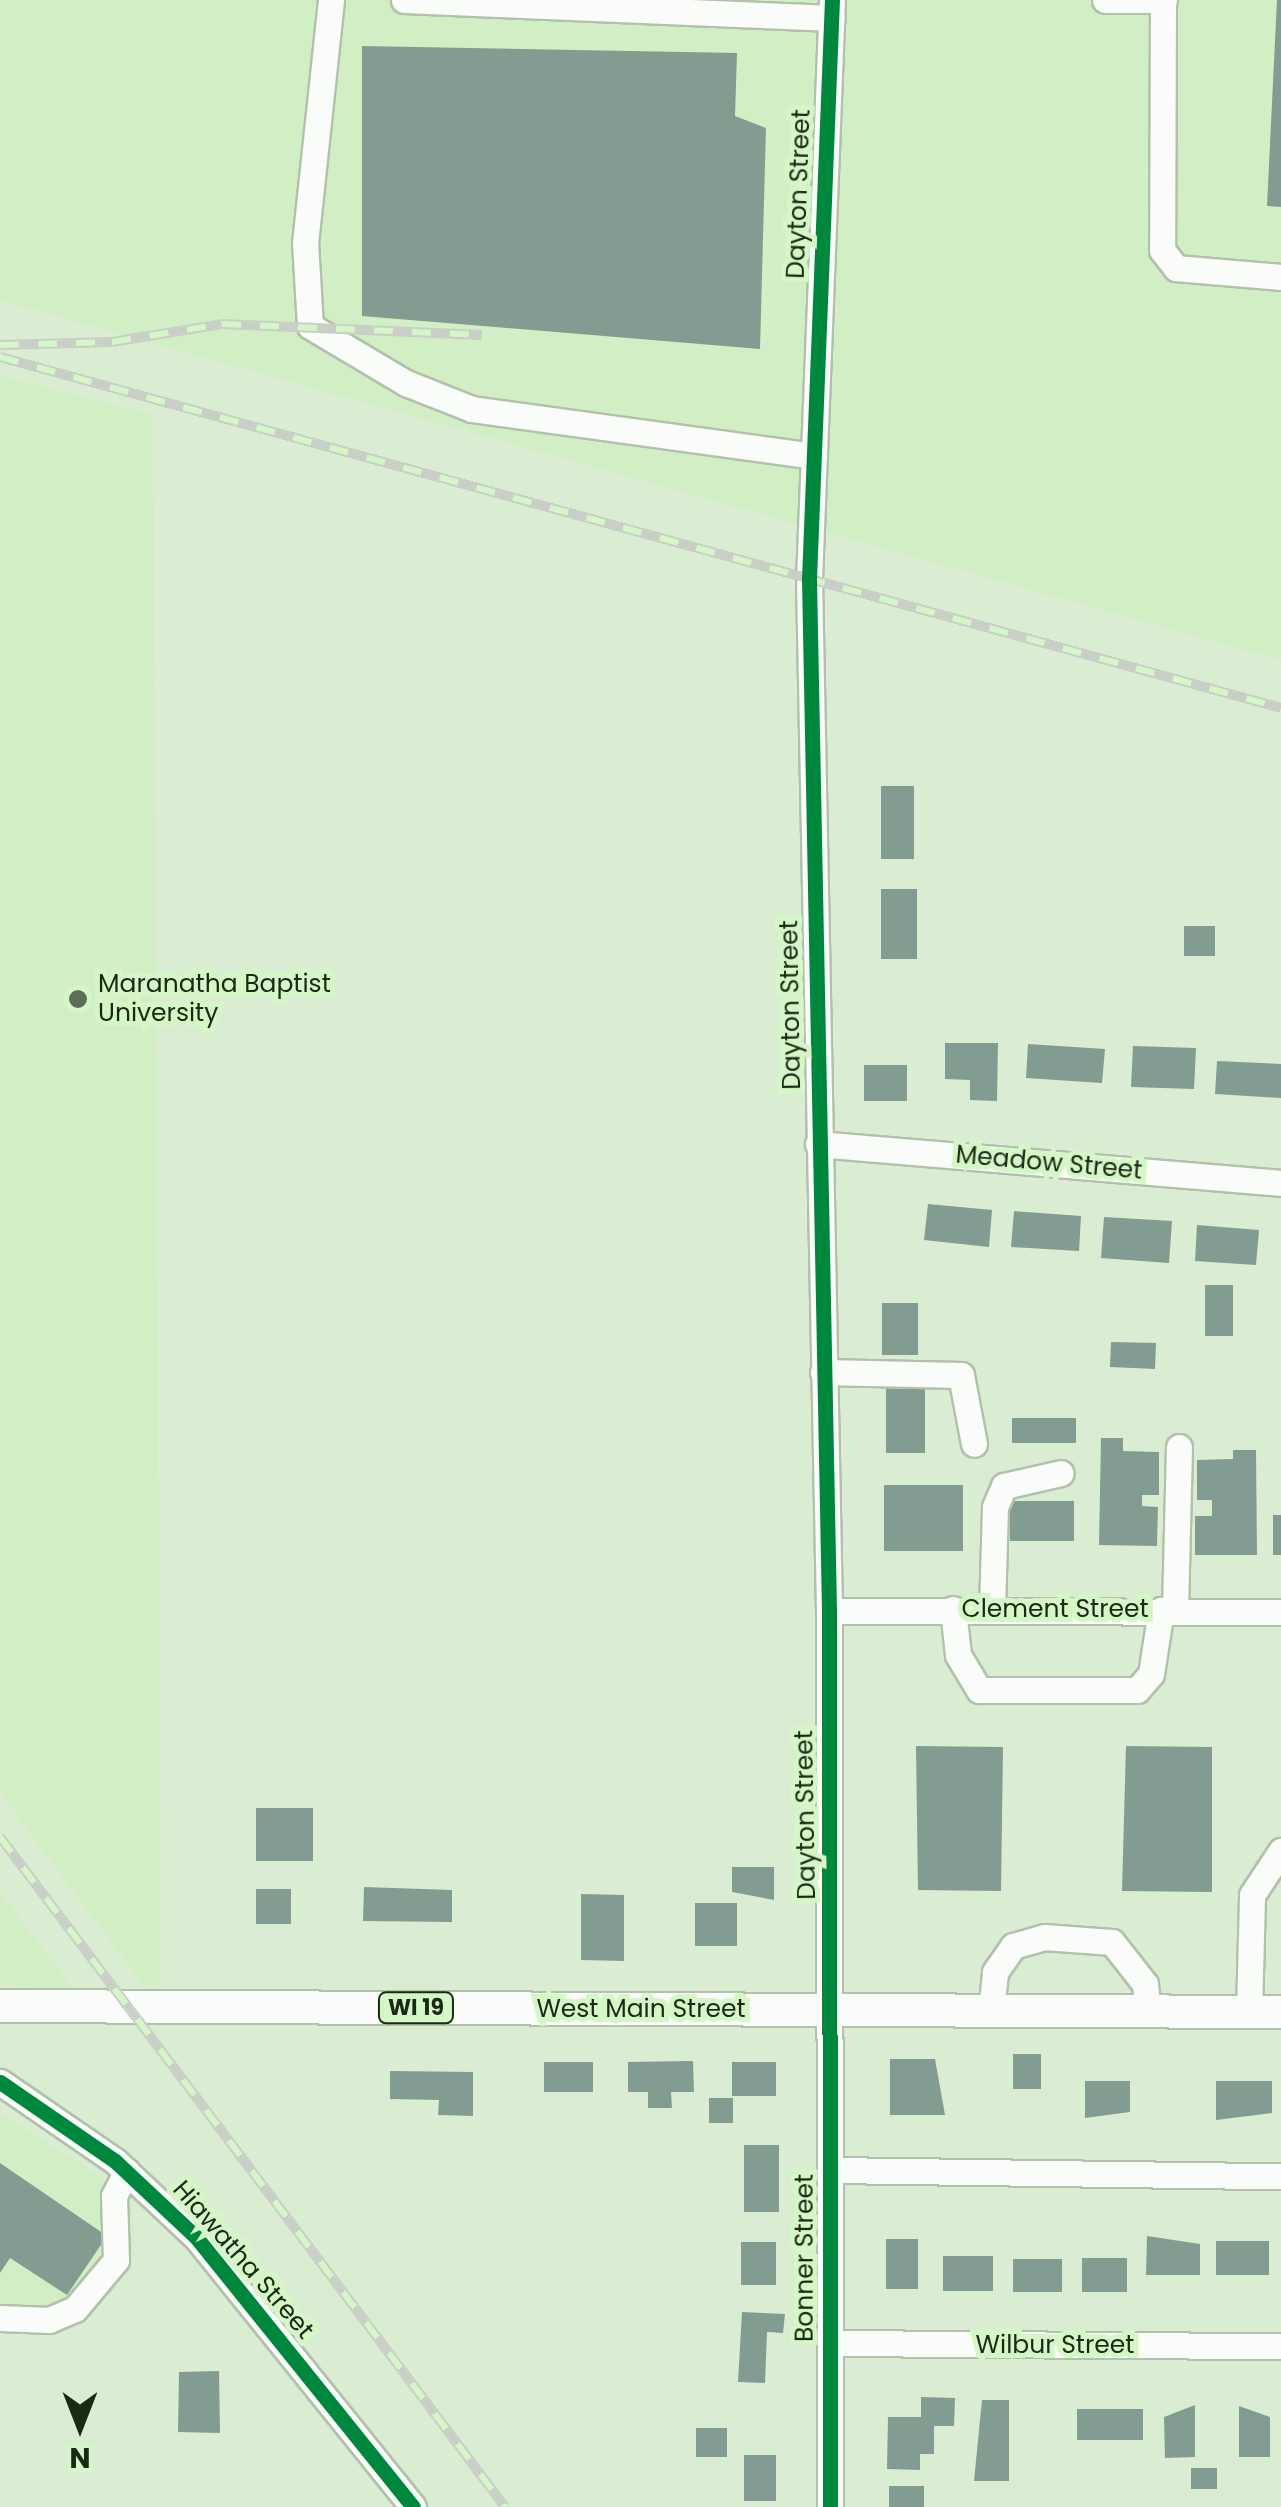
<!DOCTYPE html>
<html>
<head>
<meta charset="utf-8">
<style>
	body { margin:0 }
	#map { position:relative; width:1281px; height:2507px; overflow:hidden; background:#daecd2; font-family:Poppins,sans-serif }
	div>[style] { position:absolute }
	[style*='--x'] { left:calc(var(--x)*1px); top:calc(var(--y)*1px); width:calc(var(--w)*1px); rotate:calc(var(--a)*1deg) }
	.built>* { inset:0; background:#d1eec5 }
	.building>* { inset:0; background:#839c91 }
	.roads { filter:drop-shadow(2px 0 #b2c0ac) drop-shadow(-2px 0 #b2c0ac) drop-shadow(0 2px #b2c0ac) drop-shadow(0 -2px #b2c0ac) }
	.minor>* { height:25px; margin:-12.5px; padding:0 12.5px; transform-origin:12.5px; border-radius:12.5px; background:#f9fcf8 }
	.major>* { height:32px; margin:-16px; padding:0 16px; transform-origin:16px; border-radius:16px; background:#f9fcf8 }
	.rail>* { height:10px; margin-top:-5px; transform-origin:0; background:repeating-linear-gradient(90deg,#d5f7c7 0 19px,#c9cec6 0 38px); box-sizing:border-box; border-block:2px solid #c9cec6 }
	.cycleway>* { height:15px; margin:-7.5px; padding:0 7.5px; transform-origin:7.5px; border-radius:7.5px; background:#00873e }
	.dots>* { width:28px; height:28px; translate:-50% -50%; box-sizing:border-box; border:5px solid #d5f7c7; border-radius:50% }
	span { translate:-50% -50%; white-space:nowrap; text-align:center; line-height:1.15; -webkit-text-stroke:10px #d5f7c7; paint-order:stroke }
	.shield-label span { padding:2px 8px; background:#d5f7c7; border:2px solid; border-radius:8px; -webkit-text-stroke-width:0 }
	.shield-label { font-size:22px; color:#1c2816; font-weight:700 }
	.street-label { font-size:25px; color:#1c2816 }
	.poi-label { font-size:25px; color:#1c2816 }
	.left { translate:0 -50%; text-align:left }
	.north { position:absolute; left:30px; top:2377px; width:100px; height:100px; -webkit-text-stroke:8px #d5f7c7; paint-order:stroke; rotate:180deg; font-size:28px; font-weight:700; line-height:40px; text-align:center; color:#1c2816 }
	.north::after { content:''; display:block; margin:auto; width:35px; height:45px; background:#1c2816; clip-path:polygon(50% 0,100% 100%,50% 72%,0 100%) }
</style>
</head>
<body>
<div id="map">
	<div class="built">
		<i style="clip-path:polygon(0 0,1281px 0,1281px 660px,0 300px)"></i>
		<i style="clip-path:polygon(0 376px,153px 415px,161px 1986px,144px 1986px,0 1792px)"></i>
		<i style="clip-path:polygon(0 1893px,73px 1988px,0 1985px)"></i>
		<i style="clip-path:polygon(0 2112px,129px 2196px,135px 2243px,71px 2330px,0 2330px)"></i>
	</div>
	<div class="building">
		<i style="clip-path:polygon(1277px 0,1281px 0,1281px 207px,1267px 206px)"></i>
		<i style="clip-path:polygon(362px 46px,737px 53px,735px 116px,766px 128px,760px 349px,362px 316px)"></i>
		<i style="clip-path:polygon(881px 786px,914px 786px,914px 859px,881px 859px)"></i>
		<i style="clip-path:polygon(881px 889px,917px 889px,917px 959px,881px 959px)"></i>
		<i style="clip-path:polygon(1184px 926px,1215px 926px,1215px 956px,1184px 956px)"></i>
		<i style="clip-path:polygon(945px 1043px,998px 1043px,997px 1101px,970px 1100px,970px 1080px,945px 1079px)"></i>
		<i style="clip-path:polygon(1028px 1044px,1105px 1049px,1102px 1083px,1026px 1078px)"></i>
		<i style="clip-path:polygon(1133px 1046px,1196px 1048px,1194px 1089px,1131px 1087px)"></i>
		<i style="clip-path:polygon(1217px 1061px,1281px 1064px,1281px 1098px,1215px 1094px)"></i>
		<i style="clip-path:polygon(864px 1065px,907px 1065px,907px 1101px,864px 1101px)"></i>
		<i style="clip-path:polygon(928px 1204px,992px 1210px,989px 1247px,924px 1240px)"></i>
		<i style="clip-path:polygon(1014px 1211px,1081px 1216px,1079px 1251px,1011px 1247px)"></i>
		<i style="clip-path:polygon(1104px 1217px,1172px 1221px,1169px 1263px,1101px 1258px)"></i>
		<i style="clip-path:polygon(1197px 1225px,1259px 1230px,1256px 1265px,1195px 1261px)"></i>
		<i style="clip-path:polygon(1205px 1285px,1233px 1285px,1233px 1336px,1205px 1336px)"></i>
		<i style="clip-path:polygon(882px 1303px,918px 1303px,918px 1355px,882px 1355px)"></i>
		<i style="clip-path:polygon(1111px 1342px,1156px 1343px,1155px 1369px,1110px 1367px)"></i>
		<i style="clip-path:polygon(886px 1381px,925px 1381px,925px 1453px,886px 1453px)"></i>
		<i style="clip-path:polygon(1012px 1418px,1076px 1418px,1076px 1443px,1012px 1443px)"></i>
		<i style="clip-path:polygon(1101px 1438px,1123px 1438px,1123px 1451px,1159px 1452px,1159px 1495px,1142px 1495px,1142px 1506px,1158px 1507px,1157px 1546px,1099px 1545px)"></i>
		<i style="clip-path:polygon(1233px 1450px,1256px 1450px,1257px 1555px,1195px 1555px,1195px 1516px,1212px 1516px,1212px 1500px,1197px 1500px,1197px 1460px,1233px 1459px)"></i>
		<i style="clip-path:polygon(884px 1485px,963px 1485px,963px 1551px,884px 1551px)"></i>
		<i style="clip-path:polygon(1010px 1501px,1074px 1501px,1074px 1541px,1010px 1541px)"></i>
		<i style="clip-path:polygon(1273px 1515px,1281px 1515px,1281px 1555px,1273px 1555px)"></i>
		<i style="clip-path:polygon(916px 1746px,1003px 1747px,1001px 1891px,918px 1890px)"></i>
		<i style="clip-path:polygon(1126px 1746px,1212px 1747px,1212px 1892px,1122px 1891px)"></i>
		<i style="clip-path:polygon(256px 1808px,313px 1808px,313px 1861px,256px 1861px)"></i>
		<i style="clip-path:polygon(732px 1867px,774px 1867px,774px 1900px,732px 1892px)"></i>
		<i style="clip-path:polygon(364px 1887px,452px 1890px,452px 1922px,363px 1921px)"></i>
		<i style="clip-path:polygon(256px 1889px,291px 1889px,291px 1924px,256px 1924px)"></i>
		<i style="clip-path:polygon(581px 1894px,624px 1895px,624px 1961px,581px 1960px)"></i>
		<i style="clip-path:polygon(695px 1903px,737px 1903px,737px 1946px,695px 1946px)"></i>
		<i style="clip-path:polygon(1013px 2054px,1041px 2054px,1041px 2089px,1013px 2089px)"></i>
		<i style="clip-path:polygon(890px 2059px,935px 2059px,945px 2115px,890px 2115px)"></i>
		<i style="clip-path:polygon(693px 2061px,694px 2092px,671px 2092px,672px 2108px,648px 2108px,648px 2092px,628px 2092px,628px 2062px)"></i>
		<i style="clip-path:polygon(544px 2062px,593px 2062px,593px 2092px,544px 2092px)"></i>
		<i style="clip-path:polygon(732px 2062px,776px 2062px,776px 2096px,732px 2096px)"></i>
		<i style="clip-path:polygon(390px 2071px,473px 2072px,473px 2116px,438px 2115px,439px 2100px,390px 2099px)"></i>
		<i style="clip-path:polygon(1085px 2081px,1130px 2081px,1130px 2112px,1085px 2118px)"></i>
		<i style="clip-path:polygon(1216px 2081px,1272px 2081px,1272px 2113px,1216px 2120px)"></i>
		<i style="clip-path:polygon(709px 2098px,733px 2098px,733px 2123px,709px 2123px)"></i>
		<i style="clip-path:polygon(744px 2145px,779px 2145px,779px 2212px,744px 2212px)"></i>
		<i style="clip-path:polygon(0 2163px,107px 2236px,67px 2295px,10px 2258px,0 2273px)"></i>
		<i style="clip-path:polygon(1147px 2236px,1200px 2244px,1200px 2275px,1146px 2275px)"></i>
		<i style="clip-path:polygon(886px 2239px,918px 2239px,918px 2289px,886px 2289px)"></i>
		<i style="clip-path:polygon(1216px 2241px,1269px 2241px,1269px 2275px,1216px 2275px)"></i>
		<i style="clip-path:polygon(741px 2242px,776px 2242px,776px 2285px,741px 2285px)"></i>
		<i style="clip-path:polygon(943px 2256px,993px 2256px,993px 2291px,943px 2291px)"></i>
		<i style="clip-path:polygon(1082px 2258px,1127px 2258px,1127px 2292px,1082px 2292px)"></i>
		<i style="clip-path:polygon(1013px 2259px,1062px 2259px,1062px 2292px,1013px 2292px)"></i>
		<i style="clip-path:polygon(742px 2312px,785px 2314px,783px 2333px,767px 2332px,765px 2383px,738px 2382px)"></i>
		<i style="clip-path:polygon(219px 2371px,220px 2433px,178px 2432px,179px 2372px)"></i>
		<i style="clip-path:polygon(921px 2397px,955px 2398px,954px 2426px,934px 2426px,934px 2454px,920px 2454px,920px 2470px,887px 2469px,888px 2417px,921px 2417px)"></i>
		<i style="clip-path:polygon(982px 2400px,1009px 2400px,1009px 2481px,974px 2481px)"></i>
		<i style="clip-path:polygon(1195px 2405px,1195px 2457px,1165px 2458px,1164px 2417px)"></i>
		<i style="clip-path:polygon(1239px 2406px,1270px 2417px,1270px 2457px,1239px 2457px)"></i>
		<i style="clip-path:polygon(1077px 2409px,1143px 2409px,1143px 2440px,1077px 2440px)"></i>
		<i style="clip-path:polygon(696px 2428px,727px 2428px,727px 2457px,696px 2457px)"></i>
		<i style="clip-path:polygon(744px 2455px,776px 2455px,776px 2501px,744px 2501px)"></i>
		<i style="clip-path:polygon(1191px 2468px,1217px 2468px,1217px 2489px,1191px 2489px)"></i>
		<i style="clip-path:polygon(889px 2486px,924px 2486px,924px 2507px,889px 2507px)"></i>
	</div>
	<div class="roads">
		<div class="minor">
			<i style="--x:331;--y:0;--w:243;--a:96.1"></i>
			<i style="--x:305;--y:242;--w:84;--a:86.6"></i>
			<i style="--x:310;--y:326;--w:112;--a:30.7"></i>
			<i style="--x:406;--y:383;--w:71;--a:21.5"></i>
			<i style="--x:472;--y:409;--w:345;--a:7.8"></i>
			<i style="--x:404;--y:0;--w:428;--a:2.4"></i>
			<i style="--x:1105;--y:0;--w:59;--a:0"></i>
			<i style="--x:1163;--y:2;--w:248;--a:90.2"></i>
			<i style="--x:1162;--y:250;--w:23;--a:52"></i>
			<i style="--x:1176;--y:268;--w:105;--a:4.9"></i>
			<i style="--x:818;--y:1144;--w:465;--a:4.8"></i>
			<i style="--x:823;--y:1372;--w:138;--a:1.2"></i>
			<i style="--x:961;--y:1375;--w:70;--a:79.3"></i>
			<i style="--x:953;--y:1609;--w:46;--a:83.8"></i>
			<i style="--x:958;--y:1655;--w:41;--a:59"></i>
			<i style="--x:979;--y:1690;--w:158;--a:0"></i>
			<i style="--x:1137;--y:1690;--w:21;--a:-49"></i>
			<i style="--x:1151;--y:1674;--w:65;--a:-81.1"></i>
			<i style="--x:992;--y:1609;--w:102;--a:-88.3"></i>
			<i style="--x:995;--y:1507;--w:23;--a:-67"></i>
			<i style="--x:1004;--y:1486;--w:58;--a:-12.8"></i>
			<i style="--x:1175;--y:1610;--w:163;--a:-88.6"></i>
			<i style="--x:829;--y:1611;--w:452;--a:0.1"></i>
			<i style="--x:991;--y:2011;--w:39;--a:-84"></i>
			<i style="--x:995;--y:1972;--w:32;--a:-55"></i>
			<i style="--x:1013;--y:1946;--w:32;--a:-16"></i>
			<i style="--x:1044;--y:1937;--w:68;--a:4.2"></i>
			<i style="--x:1112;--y:1942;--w:53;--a:51.8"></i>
			<i style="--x:1145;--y:1984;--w:28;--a:84"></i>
			<i style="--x:1249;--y:2012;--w:117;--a:-88.5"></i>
			<i style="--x:1252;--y:1895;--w:53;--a:-56.6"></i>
			<i style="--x:0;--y:2082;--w:140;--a:34.5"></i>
			<i style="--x:115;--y:2161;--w:111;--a:43.2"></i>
			<i style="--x:196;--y:2237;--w:346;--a:51.2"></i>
			<i style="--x:830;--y:2170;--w:451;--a:0.8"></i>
			<i style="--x:0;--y:2318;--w:49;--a:2.3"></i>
			<i style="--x:49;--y:2320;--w:28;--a:-23"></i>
			<i style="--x:75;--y:2309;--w:64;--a:-50.1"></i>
			<i style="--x:116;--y:2260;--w:64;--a:-91.8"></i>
			<i style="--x:114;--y:2196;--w:28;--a:-63"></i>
			<i style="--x:830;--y:2343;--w:451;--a:0.4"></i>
			<i style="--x:830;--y:2507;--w:896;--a:-90.06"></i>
			<i style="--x:829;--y:1611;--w:1032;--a:-91.11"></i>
			<i style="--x:809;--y:579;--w:579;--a:-87.73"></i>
		</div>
		<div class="major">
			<i style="--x:0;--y:2006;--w:1281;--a:0.27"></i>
		</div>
	</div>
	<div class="rail">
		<i style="--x:0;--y:345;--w:112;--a:-1.5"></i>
		<i style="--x:112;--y:342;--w:111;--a:-9.3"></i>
		<i style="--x:222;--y:324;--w:260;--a:2.4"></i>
		<i style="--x:0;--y:357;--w:1328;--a:15.32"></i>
		<i style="--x:0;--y:1837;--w:839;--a:52.99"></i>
	</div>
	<div class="cycleway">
		<i style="--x:0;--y:2082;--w:140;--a:34.5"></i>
		<i style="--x:115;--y:2161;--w:111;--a:43.2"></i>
		<i style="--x:196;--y:2237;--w:346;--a:51.2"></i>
		<i style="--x:830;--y:2507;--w:896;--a:-90.06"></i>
		<i style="--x:829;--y:1611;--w:1032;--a:-91.11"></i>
		<i style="--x:809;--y:579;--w:579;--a:-87.73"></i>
	</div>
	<div class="dots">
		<i style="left:78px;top:999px;background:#5e6d58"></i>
	</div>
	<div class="shield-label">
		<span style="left:416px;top:2008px">WI 19</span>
	</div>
	<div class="street-label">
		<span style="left:799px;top:194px;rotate:-88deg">Dayton Street</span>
		<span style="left:791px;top:1005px;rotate:-91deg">Dayton Street</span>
		<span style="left:1049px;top:1163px;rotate:5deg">Meadow Street</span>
		<span style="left:1055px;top:1609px">Clement Street</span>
		<span style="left:806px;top:1815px;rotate:-91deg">Dayton Street</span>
		<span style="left:641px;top:2009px">West Main Street</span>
		<span style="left:805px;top:2258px;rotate:-90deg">Bonner Street</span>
		<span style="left:243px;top:2260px;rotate:49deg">Hiawatha Street</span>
		<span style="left:1055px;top:2345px">Wilbur Street</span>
	</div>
	<div class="poi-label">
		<span class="left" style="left:98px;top:999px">Maranatha Baptist<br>University</span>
	</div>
	<div class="north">N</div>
</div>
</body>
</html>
